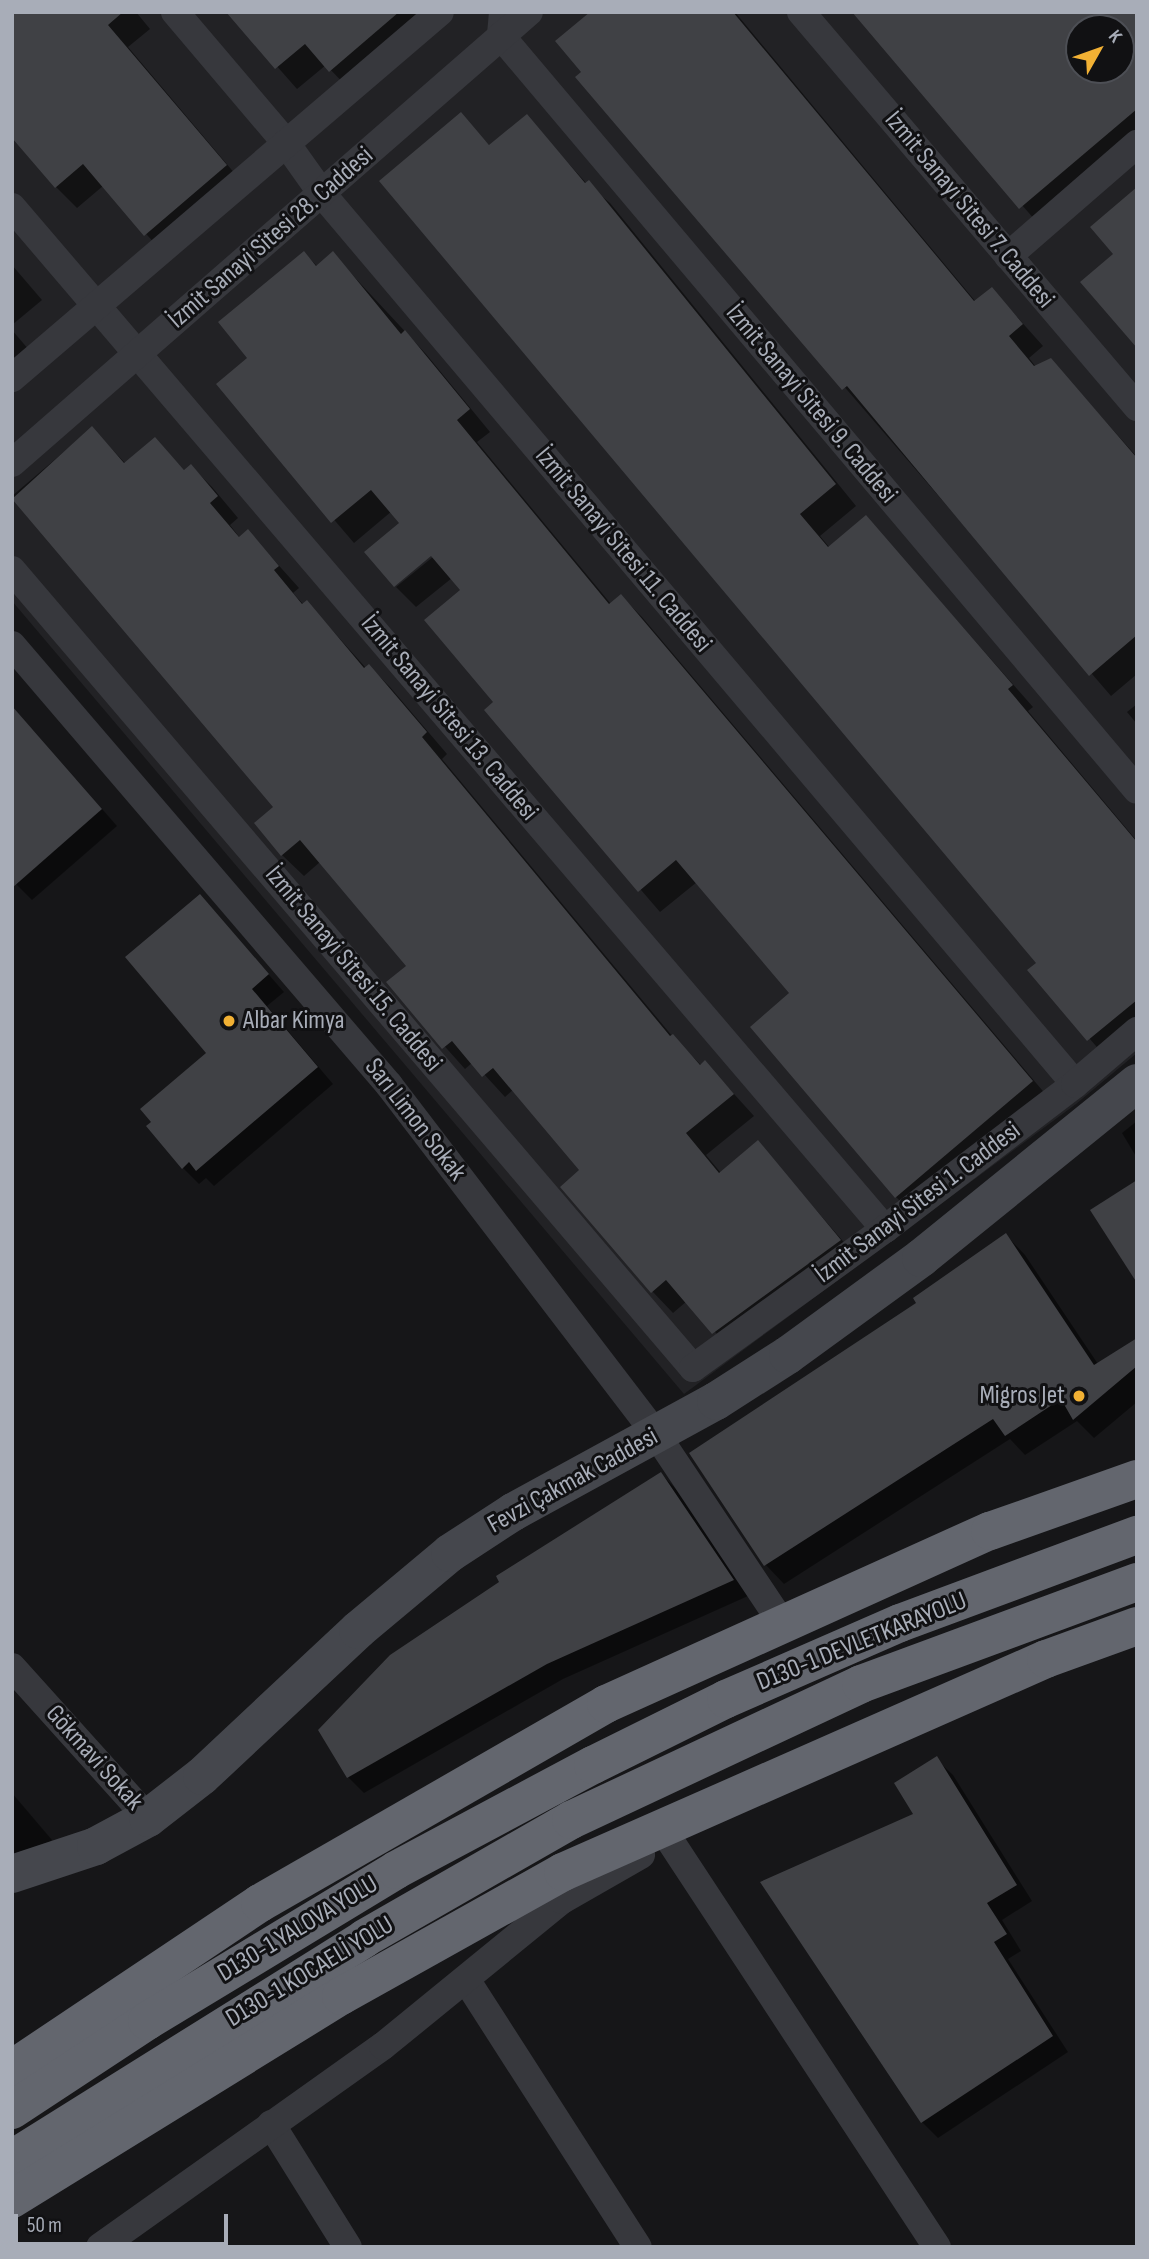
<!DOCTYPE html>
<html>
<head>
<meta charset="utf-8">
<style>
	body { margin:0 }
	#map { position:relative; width:1149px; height:2259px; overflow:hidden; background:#161618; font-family:"Sofia Sans Condensed",sans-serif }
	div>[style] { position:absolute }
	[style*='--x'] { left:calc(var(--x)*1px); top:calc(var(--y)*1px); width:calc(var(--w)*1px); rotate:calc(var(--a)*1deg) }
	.built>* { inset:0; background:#222225 }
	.shadow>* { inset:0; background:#0007 }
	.building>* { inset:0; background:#404145 }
	.street>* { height:28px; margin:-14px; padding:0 14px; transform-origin:14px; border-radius:14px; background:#37383d }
	.secondary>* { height:38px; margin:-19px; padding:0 19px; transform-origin:19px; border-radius:19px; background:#45474d }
	.highway>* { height:38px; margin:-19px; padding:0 19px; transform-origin:19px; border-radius:19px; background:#63666e }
	.dots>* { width:19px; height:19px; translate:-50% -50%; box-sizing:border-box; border:4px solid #111113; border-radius:50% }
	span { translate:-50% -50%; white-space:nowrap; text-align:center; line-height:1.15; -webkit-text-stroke:6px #111113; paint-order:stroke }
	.street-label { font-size:26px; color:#a8adb8 }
	.poi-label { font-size:26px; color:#a8adb8 }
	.left { translate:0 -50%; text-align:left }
	.right { translate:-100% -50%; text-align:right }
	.frame { position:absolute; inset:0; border:14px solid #a8adb8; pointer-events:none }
	.north { position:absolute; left:1065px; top:14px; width:70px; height:70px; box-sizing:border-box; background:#111113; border:2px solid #4d4f55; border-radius:50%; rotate:50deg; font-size:19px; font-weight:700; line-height:28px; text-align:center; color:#a8adb8 }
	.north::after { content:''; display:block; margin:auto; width:24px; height:32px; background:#f2b134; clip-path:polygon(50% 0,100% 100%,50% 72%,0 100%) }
	.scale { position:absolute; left:14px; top:2214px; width:214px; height:32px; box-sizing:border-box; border:4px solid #a8adb8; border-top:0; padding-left:9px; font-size:21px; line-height:24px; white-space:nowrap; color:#a8adb8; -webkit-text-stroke:5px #111113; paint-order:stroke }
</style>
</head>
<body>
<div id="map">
	<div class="built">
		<i style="clip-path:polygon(evenodd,12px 12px,1137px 12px,1137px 1053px,1076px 1104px,684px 1394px,12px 601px,12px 12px,1079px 28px,1121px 28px,1121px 70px,1079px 70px,1079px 28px)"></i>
	</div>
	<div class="shadow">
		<i style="clip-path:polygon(12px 12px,136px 12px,150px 29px,128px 47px,247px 188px,166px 256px,103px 186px,77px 208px,56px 187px)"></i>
		<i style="clip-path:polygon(229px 12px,445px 12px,352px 92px,326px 65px,297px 89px)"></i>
		<i style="clip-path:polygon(592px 12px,735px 12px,976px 302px,992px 289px,1043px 346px,1029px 358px,1036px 367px,1051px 360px,1137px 457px,1137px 674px,1111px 696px,578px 78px,584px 73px)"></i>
		<i style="clip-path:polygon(evenodd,854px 12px,1137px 12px,1137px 148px,1042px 228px,854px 12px,1079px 28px,1121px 28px,1121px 70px,1079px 70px,1079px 28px)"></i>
		<i style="clip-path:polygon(461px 115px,490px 146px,526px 116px,587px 184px,610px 203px,856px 506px,820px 536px,830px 548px,866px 517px,1033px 707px,1028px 711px,1137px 841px,1137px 1038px,1109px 1061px,1030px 970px,1038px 963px)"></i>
		<i style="clip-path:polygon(304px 253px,318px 267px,333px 254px,426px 354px,490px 432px,477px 442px,611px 604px,621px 596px,642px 617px,1053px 1103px,917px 1218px,896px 1197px,792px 993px,697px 882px,660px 912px,486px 710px,495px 703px,462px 590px,452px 578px,416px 607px,396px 587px,439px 552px,392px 511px,354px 543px,218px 384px,250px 358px)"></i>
		<i style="clip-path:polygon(12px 265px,42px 300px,12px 325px)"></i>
		<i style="clip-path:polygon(12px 330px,41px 364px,12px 389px)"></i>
		<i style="clip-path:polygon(92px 428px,126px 464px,155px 439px,185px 471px,191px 466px,212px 487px,238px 518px,230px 525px,240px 538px,248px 531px,299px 588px,293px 593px,304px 605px,307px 602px,366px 668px,369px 666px,390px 687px,447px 754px,442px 759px,673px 1037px,702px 1066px,705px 1062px,754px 1116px,706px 1155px,721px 1173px,758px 1143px,861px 1262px,735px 1354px,687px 1301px,673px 1313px,652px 1291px,582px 1171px,514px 1089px,505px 1097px,473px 1062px,465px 1069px,388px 983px,408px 966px,320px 862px,304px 876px,282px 855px,256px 824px,275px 807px,12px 496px)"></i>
		<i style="clip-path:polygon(1137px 704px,1137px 724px,1127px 712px)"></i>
		<i style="clip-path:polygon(12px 706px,117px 826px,32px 900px,12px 880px)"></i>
		<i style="clip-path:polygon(200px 896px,284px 992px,267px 1006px,333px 1084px,214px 1186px,206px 1178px,199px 1184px,183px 1168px,209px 1053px)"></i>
		<i style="clip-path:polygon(1137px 1121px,1137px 1158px,1122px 1133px)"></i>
		<i style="clip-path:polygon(1006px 1235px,1025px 1255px,1098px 1364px,1137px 1340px,1137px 1402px,1094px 1438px,1077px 1421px,1025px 1455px,1010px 1439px,784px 1584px,765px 1564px,918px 1303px)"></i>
		<i style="clip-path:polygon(661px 1474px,677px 1490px,748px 1596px,563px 1679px,364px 1793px,348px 1777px)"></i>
		<i style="clip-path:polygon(936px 1759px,953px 1775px,1032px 1901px,1002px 1920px,1021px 1951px,1008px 1959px,1068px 2052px,938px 2138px,922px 2122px,916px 1814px)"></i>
		<i style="clip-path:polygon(12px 1793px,52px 1840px,12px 1874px)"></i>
	</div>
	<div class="building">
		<i style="clip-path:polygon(12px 12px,123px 12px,108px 25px,227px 165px,144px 236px,83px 164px,55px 188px,12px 138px)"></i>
		<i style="clip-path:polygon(226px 12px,399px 12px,329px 72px,305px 44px,275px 69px)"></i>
		<i style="clip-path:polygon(590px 12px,733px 12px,974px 301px,992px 287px,1023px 324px,1009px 336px,1034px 366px,1051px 358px,1137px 458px,1137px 635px,1089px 676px,847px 386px,842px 390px,575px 77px,581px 72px,555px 41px)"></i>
		<i style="clip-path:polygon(evenodd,852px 12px,1137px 12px,1137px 109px,1019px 209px,852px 12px,1079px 28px,1121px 28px,1121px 70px,1079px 70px,1079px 28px)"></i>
		<i style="clip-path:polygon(461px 112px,489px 145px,527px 114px,585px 183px,589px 180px,836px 484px,800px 514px,828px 547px,866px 515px,1013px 685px,1008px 689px,1137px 842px,1137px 1000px,1087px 1041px,1027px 970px,1036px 963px,379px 181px)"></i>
		<i style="clip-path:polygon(1137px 187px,1137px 348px,1080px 282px,1113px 254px,1090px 227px)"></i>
		<i style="clip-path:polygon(304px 251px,316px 266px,333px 251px,401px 334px,405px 330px,470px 409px,457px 420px,609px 604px,621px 594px,1033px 1081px,895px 1198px,750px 1027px,789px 993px,676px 860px,638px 892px,484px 710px,493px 702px,424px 620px,460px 590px,431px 556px,394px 587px,364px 552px,399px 523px,371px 490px,331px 523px,216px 384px,247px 358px,218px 322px)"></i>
		<i style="clip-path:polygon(92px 426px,124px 463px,155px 437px,184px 470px,191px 464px,218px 496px,210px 503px,239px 537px,248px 529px,279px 566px,274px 570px,302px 604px,307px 600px,364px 668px,369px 664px,427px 732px,422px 737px,670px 1036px,673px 1034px,700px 1065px,705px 1060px,734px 1094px,686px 1133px,719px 1173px,758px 1140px,841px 1240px,712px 1334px,666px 1280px,651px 1293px,560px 1187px,579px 1170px,493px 1068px,482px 1077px,452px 1041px,442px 1049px,386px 982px,406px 966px,300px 840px,281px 856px,254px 823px,273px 807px,12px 499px)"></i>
		<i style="clip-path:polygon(12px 706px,102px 809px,12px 888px)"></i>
		<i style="clip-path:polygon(200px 894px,269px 974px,252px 989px,318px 1067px,196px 1171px,189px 1162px,182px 1169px,146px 1126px,151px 1122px,140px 1109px,206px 1053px,125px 957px)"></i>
		<i style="clip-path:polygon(1137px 1180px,1137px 1283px,1090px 1210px)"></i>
		<i style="clip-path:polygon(1006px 1233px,1094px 1365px,1137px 1338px,1137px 1366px,1073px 1420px,1061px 1399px,1005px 1436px,993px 1419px,764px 1566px,689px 1453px,916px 1303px,913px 1298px)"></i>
		<i style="clip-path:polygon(661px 1472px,734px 1580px,547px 1664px,347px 1778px,318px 1730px,390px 1655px,499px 1582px,496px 1576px)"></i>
		<i style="clip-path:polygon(937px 1756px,1017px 1885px,987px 1903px,1007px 1934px,994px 1942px,1053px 2036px,921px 2123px,760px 1882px,913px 1814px,894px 1783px)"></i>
	</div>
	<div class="street">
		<i style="--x:175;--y:12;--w:172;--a:49.7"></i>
		<i style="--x:286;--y:143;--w:64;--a:54.6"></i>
		<i style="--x:323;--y:195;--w:1164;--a:49.77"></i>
		<i style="--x:503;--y:12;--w:24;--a:95"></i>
		<i style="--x:501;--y:36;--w:986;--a:49.85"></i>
		<i style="--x:801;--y:12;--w:519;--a:49.61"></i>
		<i style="--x:12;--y:207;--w:1344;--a:49.5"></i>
		<i style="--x:1008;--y:256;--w:171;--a:-41"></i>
		<i style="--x:12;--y:378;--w:563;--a:-40.54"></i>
		<i style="--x:12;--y:463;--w:686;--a:-41.1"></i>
		<i style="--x:12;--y:570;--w:1049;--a:49.52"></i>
		<i style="--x:693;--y:1368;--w:237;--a:-35.9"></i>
		<i style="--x:885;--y:1229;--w:239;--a:-37.3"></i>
		<i style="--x:1075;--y:1084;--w:82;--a:-40.5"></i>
		<i style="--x:12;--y:645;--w:579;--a:49.41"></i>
		<i style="--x:389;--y:1085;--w:439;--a:52.6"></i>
		<i style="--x:656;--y:1434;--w:227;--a:56.3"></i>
		<i style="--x:12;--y:1667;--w:203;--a:48"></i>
		<i style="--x:669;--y:1839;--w:488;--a:56.7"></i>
		<i style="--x:467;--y:1981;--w:316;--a:57.3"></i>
		<i style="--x:271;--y:2124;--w:145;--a:58"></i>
		<i style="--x:100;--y:2247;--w:347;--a:-35.4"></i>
		<i style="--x:383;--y:2046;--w:231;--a:-39.2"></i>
		<i style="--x:562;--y:1900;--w:91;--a:-29.7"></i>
	</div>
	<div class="secondary">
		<i style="--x:12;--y:1874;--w:89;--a:-18.4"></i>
		<i style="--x:96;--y:1846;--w:59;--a:-28.3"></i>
		<i style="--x:148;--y:1818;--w:68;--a:-37.9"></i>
		<i style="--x:202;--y:1776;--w:214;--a:-43.1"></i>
		<i style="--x:358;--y:1630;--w:120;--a:-39.9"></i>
		<i style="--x:450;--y:1553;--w:75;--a:-33.1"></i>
		<i style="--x:513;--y:1512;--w:231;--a:-28.7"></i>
		<i style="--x:716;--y:1401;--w:85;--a:-32.6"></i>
		<i style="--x:788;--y:1355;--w:165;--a:-36.1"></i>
		<i style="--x:921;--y:1258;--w:278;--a:-39"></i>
	</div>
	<div class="highway">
		<i style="--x:12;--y:2069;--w:298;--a:-33.8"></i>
		<i style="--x:260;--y:1903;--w:399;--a:-29.9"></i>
		<i style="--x:606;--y:1704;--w:421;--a:-24.3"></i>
		<i style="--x:990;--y:1531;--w:156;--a:-19.5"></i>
		<i style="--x:12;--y:2110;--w:162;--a:-33.4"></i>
		<i style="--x:147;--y:2021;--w:291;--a:-31.2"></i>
		<i style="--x:396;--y:1870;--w:223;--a:-28.1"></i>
		<i style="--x:593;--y:1765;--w:148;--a:-26.4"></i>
		<i style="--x:726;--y:1699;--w:190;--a:-23.6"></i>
		<i style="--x:900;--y:1623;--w:253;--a:-20.4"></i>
		<i style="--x:12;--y:2159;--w:416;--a:-32"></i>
		<i style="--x:365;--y:1938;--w:237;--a:-29.8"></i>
		<i style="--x:571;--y:1820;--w:320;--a:-25.1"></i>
		<i style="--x:861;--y:1684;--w:294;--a:-20.3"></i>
		<i style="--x:12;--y:2199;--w:387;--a:-31.7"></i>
		<i style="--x:341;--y:1996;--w:254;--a:-29.2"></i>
		<i style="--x:563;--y:1872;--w:528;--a:-23.8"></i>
		<i style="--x:1046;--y:1659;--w:97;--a:-19.9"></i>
	</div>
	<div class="dots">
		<i style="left:229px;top:1021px;background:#f2b134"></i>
		<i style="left:1079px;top:1396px;background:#f2b134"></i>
	</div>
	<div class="street-label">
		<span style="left:969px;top:210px;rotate:50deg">İzmit Sanayi Sitesi 7. Caddesi</span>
		<span style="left:271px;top:238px;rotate:-41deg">İzmit Sanayi Sitesi 28. Caddesi</span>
		<span style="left:811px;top:404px;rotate:50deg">İzmit Sanayi Sitesi 9. Caddesi</span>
		<span style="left:623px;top:550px;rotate:50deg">İzmit Sanayi Sitesi 11. Caddesi</span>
		<span style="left:449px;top:718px;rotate:50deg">İzmit Sanayi Sitesi 13. Caddesi</span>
		<span style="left:353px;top:969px;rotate:50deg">İzmit Sanayi Sitesi 15. Caddesi</span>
		<span style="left:415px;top:1120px;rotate:52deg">Sarı Limon Sokak</span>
		<span style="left:918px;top:1203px;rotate:-37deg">İzmit Sanayi Sitesi 1. Caddesi</span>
		<span style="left:573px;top:1481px;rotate:-29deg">Fevzi Çakmak Caddesi</span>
		<span style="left:862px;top:1642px;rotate:-22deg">D130-1 DEVLETKARAYOLU</span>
		<span style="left:94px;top:1758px;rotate:48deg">Gökmavi Sokak</span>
		<span style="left:298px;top:1929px;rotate:-31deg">D130-1 YALOVA YOLU</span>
		<span style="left:310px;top:1972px;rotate:-31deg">D130-1 KOCAELİ YOLU</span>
	</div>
	<div class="poi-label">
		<span class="left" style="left:243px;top:1021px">Albar Kimya</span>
		<span class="right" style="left:1065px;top:1396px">Migros Jet</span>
	</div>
	<div class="frame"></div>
	<div class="north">K</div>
	<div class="scale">50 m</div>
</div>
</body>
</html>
